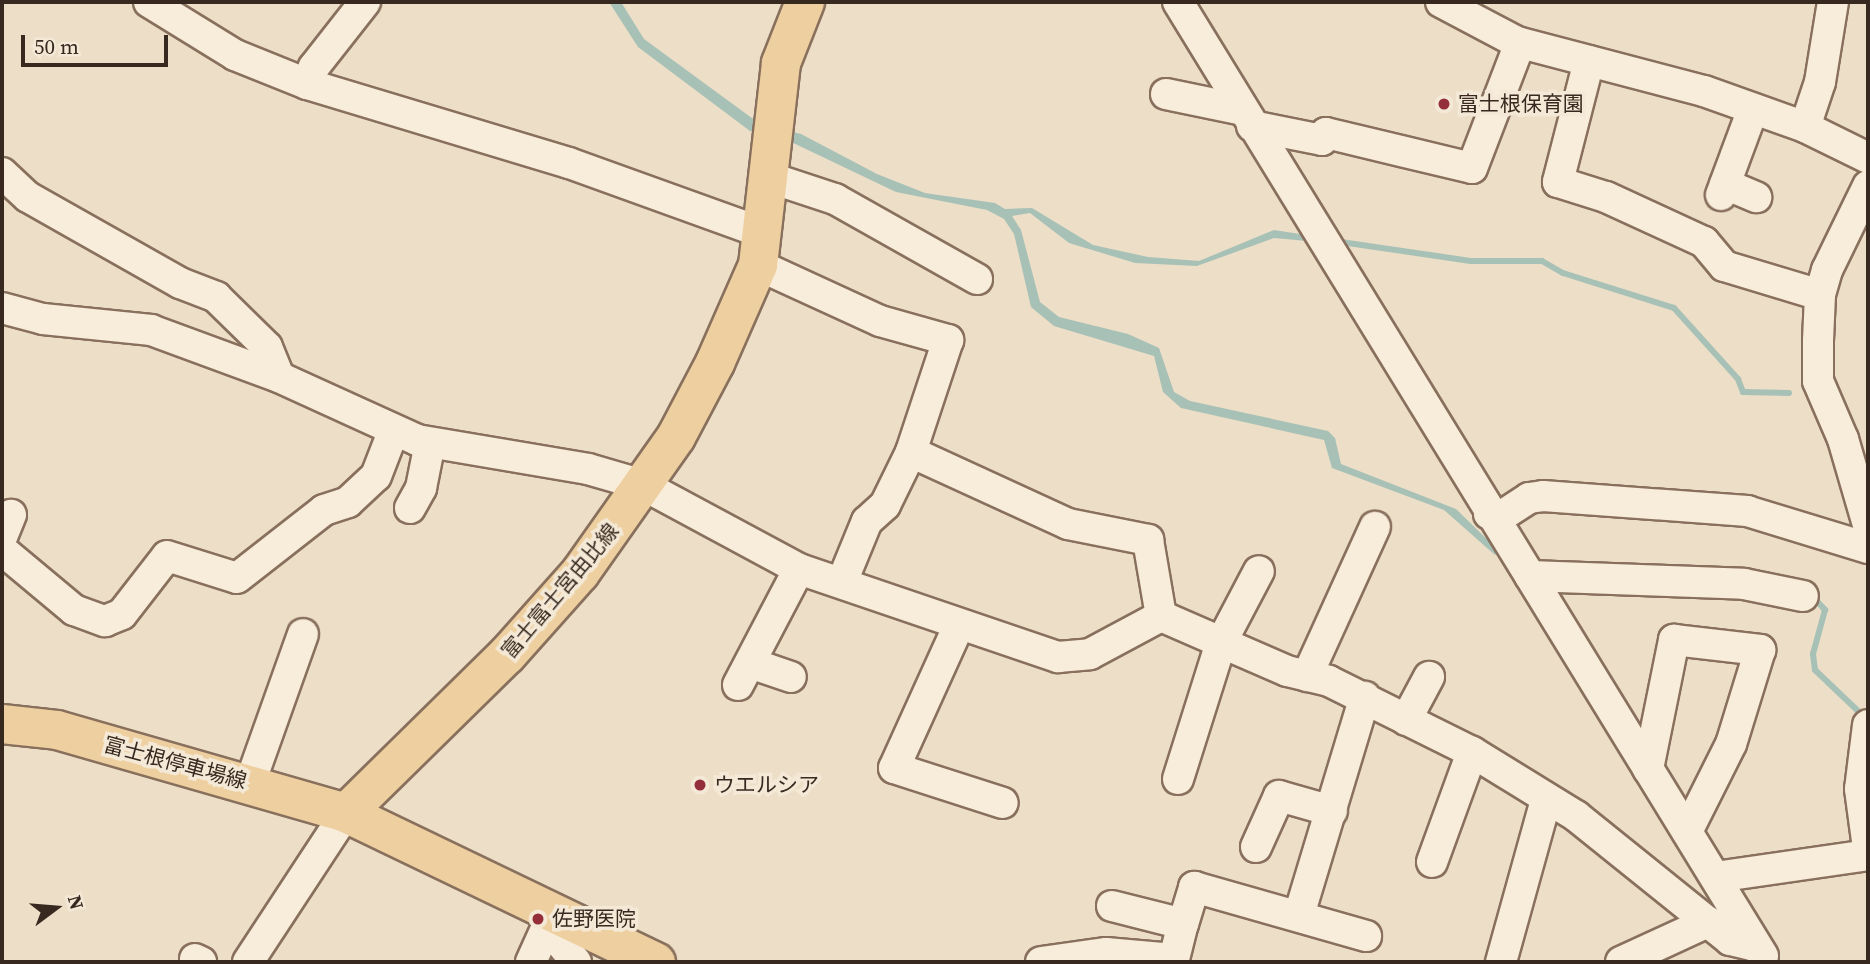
<!DOCTYPE html>
<html>
<head>
<meta charset="utf-8">
<style>
	body { margin:0 }
	#map { position:relative; width:1870px; height:964px; overflow:hidden; background:#eddec7; font-family:"Source Serif 4","Noto Sans JP",serif }
	div>[style] { position:absolute }
	[style*='--x'] { left:calc(var(--x)*1px); top:calc(var(--y)*1px); width:calc(var(--w)*1px); rotate:calc(var(--a)*1deg) }
	.water>* { inset:0; background:#a8c1b7 }
	.stream>* { height:6px; margin:-3px; padding:0 3px; transform-origin:3px; border-radius:3px; background:#a8c1b7 }
	.roads { filter:drop-shadow(2px 0 #88705d) drop-shadow(-2px 0 #88705d) drop-shadow(0 2px #88705d) drop-shadow(0 -2px #88705d) }
	.minor>* { height:30px; margin:-15px; padding:0 15px; transform-origin:15px; border-radius:15px; background:#f8ecda }
	.major>* { height:38px; margin:-19px; padding:0 19px; transform-origin:19px; border-radius:19px; background:#eecfa0 }
	.dots>* { width:19px; height:19px; translate:-50% -50%; box-sizing:border-box; border:4px solid #f4e9d6; border-radius:50% }
	span { translate:-50% -50%; white-space:nowrap; text-align:center; line-height:1.15; -webkit-text-stroke:7px #f4e9d6; paint-order:stroke }
	.poi-label { font-size:21px; color:#382920 }
	.left { translate:0 -50%; text-align:left }
	.street-label { font-size:21px; color:#382920 }
	.frame { position:absolute; inset:0; border:4px solid #382920; pointer-events:none }
	.north { position:absolute; left:21px; top:873px; width:70px; height:70px; -webkit-text-stroke:5px #f4e9d6; paint-order:stroke; rotate:74deg; font-size:19px; font-weight:700; line-height:28px; text-align:center; color:#382920 }
	.north::after { content:''; display:block; margin:auto; width:24px; height:32px; background:#382920; clip-path:polygon(50% 0,100% 100%,50% 72%,0 100%) }
	.scale { position:absolute; left:21px; top:35px; width:147px; height:32px; box-sizing:border-box; border:4px solid #382920; border-top:0; padding-left:9px; font-size:21px; line-height:24px; white-space:nowrap; color:#382920; -webkit-text-stroke:5px #f4e9d6; paint-order:stroke }
</style>
</head>
<body>
<div id="map">
	<div class="water">
		<i style="clip-path:polygon(609px 2px,621px 2px,644px 39px,760px 124px,801px 134px,877px 174px,925px 193px,995px 203px,1005px 209px,1032px 208px,1093px 245px,1148px 257px,1199px 261px,1274px 230px,1313px 236px,1318px 242px,1274px 238px,1197px 266px,1135px 263px,1069px 243px,1030px 213px,1012px 216px,1021px 230px,1040px 302px,1059px 317px,1128px 334px,1159px 348px,1174px 392px,1190px 401px,1328px 431px,1335px 438px,1341px 464px,1456px 509px,1499px 551px,1495px 555px,1444px 510px,1332px 468px,1324px 440px,1181px 408px,1163px 392px,1154px 356px,1054px 326px,1031px 307px,1014px 234px,1004px 219px,987px 210px,896px 192px,787px 140px,750px 131px,638px 47px)"></i>
	</div>
	<div class="stream">
		<i style="--x:1334;--y:241;--w:138;--a:8.3"></i>
		<i style="--x:1471;--y:261;--w:71;--a:0"></i>
		<i style="--x:1542;--y:261;--w:24;--a:30"></i>
		<i style="--x:1563;--y:273;--w:116;--a:17.5"></i>
		<i style="--x:1674;--y:308;--w:96;--a:48"></i>
		<i style="--x:1738;--y:379;--w:14;--a:69"></i>
		<i style="--x:1743;--y:392;--w:46;--a:1.2"></i>
		<i style="--x:1813;--y:597;--w:18;--a:47"></i>
		<i style="--x:1825;--y:610;--w:46;--a:105.3"></i>
		<i style="--x:1813;--y:654;--w:16;--a:83"></i>
		<i style="--x:1815;--y:670;--w:58;--a:43.6"></i>
	</div>
	<div class="roads">
		<div class="minor">
			<i style="--x:149;--y:2;--w:101;--a:31.6"></i>
			<i style="--x:235;--y:55;--w:78;--a:21.9"></i>
			<i style="--x:307;--y:84;--w:274;--a:16.8"></i>
			<i style="--x:569;--y:163;--w:206;--a:19.8"></i>
			<i style="--x:1178;--y:2;--w:1119;--a:58.48"></i>
			<i style="--x:1441;--y:2;--w:86;--a:27.8"></i>
			<i style="--x:1517;--y:42;--w:193;--a:14.7"></i>
			<i style="--x:1704;--y:91;--w:107;--a:19.6"></i>
			<i style="--x:1805;--y:127;--w:70;--a:26.2"></i>
			<i style="--x:1589;--y:61;--w:125;--a:104.4"></i>
			<i style="--x:1558;--y:182;--w:50;--a:17.4"></i>
			<i style="--x:1606;--y:197;--w:108;--a:24.7"></i>
			<i style="--x:1704;--y:242;--w:31;--a:50"></i>
			<i style="--x:1724;--y:266;--w:100;--a:16.8"></i>
			<i style="--x:307;--y:84;--w:18;--a:-68"></i>
			<i style="--x:314;--y:67;--w:83;--a:-51.9"></i>
			<i style="--x:1166;--y:94;--w:79;--a:11.7"></i>
			<i style="--x:1252;--y:126;--w:71;--a:11.3"></i>
			<i style="--x:1322;--y:140;--w:8;--a:-60"></i>
			<i style="--x:1326;--y:133;--w:150;--a:13.5"></i>
			<i style="--x:1472;--y:168;--w:134;--a:-69"></i>
			<i style="--x:1805;--y:127;--w:47;--a:-71.6"></i>
			<i style="--x:1820;--y:82;--w:81;--a:-80.8"></i>
			<i style="--x:2;--y:173;--w:35;--a:43"></i>
			<i style="--x:28;--y:197;--w:175;--a:29.5"></i>
			<i style="--x:180;--y:283;--w:39;--a:21"></i>
			<i style="--x:216;--y:297;--w:71;--a:44.4"></i>
			<i style="--x:267;--y:347;--w:32;--a:68"></i>
			<i style="--x:768;--y:177;--w:71;--a:18.2"></i>
			<i style="--x:835;--y:199;--w:163;--a:29.4"></i>
			<i style="--x:1725;--y:184;--w:34;--a:23"></i>
			<i style="--x:1868;--y:186;--w:93;--a:116"></i>
			<i style="--x:1827;--y:270;--w:26;--a:106"></i>
			<i style="--x:1820;--y:295;--w:46;--a:92.5"></i>
			<i style="--x:1818;--y:341;--w:40;--a:90"></i>
			<i style="--x:1818;--y:381;--w:63;--a:66.7"></i>
			<i style="--x:1843;--y:439;--w:90;--a:73.8"></i>
			<i style="--x:1721;--y:195;--w:92;--a:-69.6"></i>
			<i style="--x:758;--y:265;--w:134;--a:24.7"></i>
			<i style="--x:880;--y:321;--w:71;--a:15.6"></i>
			<i style="--x:948;--y:340;--w:118;--a:108.3"></i>
			<i style="--x:911;--y:452;--w:59;--a:116.1"></i>
			<i style="--x:885;--y:505;--w:24;--a:138"></i>
			<i style="--x:867;--y:521;--w:66;--a:112.3"></i>
			<i style="--x:2;--y:308;--w:42;--a:15"></i>
			<i style="--x:43;--y:319;--w:109;--a:5.8"></i>
			<i style="--x:151;--y:330;--w:136;--a:20.2"></i>
			<i style="--x:279;--y:377;--w:152;--a:24.5"></i>
			<i style="--x:417;--y:440;--w:173;--a:9.6"></i>
			<i style="--x:588;--y:469;--w:57;--a:16.2"></i>
			<i style="--x:643;--y:485;--w:177;--a:28.3"></i>
			<i style="--x:799;--y:569;--w:274;--a:18.8"></i>
			<i style="--x:1058;--y:657;--w:32;--a:-5"></i>
			<i style="--x:1090;--y:654;--w:81;--a:-28.2"></i>
			<i style="--x:1161;--y:616;--w:137;--a:23.6"></i>
			<i style="--x:1287;--y:671;--w:43;--a:13.4"></i>
			<i style="--x:1329;--y:681;--w:160;--a:26.4"></i>
			<i style="--x:1472;--y:752;--w:122;--a:31.6"></i>
			<i style="--x:1576;--y:816;--w:198;--a:38.8"></i>
			<i style="--x:1730;--y:940;--w:27;--a:13"></i>
			<i style="--x:911;--y:452;--w:173;--a:24.6"></i>
			<i style="--x:1068;--y:524;--w:82;--a:11.3"></i>
			<i style="--x:1148;--y:540;--w:77;--a:80.3"></i>
			<i style="--x:410;--y:508;--w:23;--a:-61"></i>
			<i style="--x:421;--y:488;--w:46;--a:-78.7"></i>
			<i style="--x:1489;--y:514;--w:14;--a:4"></i>
			<i style="--x:1503;--y:515;--w:31;--a:-33"></i>
			<i style="--x:1529;--y:498;--w:14;--a:-8"></i>
			<i style="--x:1543;--y:496;--w:205;--a:4.2"></i>
			<i style="--x:1747;--y:511;--w:127;--a:17"></i>
			<i style="--x:2;--y:537;--w:24;--a:-68"></i>
			<i style="--x:2;--y:550;--w:94;--a:39.8"></i>
			<i style="--x:74;--y:610;--w:33;--a:20"></i>
			<i style="--x:105;--y:621;--w:18;--a:-22"></i>
			<i style="--x:122;--y:614;--w:73;--a:-52.2"></i>
			<i style="--x:167;--y:556;--w:73;--a:17.4"></i>
			<i style="--x:237;--y:578;--w:110;--a:-38"></i>
			<i style="--x:324;--y:510;--w:25;--a:-18"></i>
			<i style="--x:348;--y:502;--w:38;--a:-43"></i>
			<i style="--x:376;--y:476;--w:47;--a:-68.9"></i>
			<i style="--x:1530;--y:576;--w:214;--a:2.1"></i>
			<i style="--x:1744;--y:584;--w:60;--a:11.5"></i>
			<i style="--x:959;--y:625;--w:157;--a:114.4"></i>
			<i style="--x:894;--y:768;--w:114;--a:17.8"></i>
			<i style="--x:750;--y:663;--w:43;--a:18.9"></i>
			<i style="--x:1307;--y:676;--w:164;--a:-65.5"></i>
			<i style="--x:738;--y:685;--w:131;--a:-62.3"></i>
			<i style="--x:1406;--y:720;--w:49;--a:-61.9"></i>
			<i style="--x:1868;--y:725;--w:64;--a:97.1"></i>
			<i style="--x:1860;--y:789;--w:60;--a:82.3"></i>
			<i style="--x:1648;--y:769;--w:132;--a:-78.6"></i>
			<i style="--x:1674;--y:640;--w:87;--a:6.6"></i>
			<i style="--x:1760;--y:650;--w:98;--a:107.1"></i>
			<i style="--x:1731;--y:744;--w:98;--a:116.6"></i>
			<i style="--x:1178;--y:779;--w:143;--a:-72.5"></i>
			<i style="--x:1221;--y:643;--w:81;--a:-62.2"></i>
			<i style="--x:250;--y:783;--w:158;--a:-70.4"></i>
			<i style="--x:1256;--y:847;--w:56;--a:-65.7"></i>
			<i style="--x:1279;--y:796;--w:55;--a:15.8"></i>
			<i style="--x:1432;--y:862;--w:117;--a:-70"></i>
			<i style="--x:1716;--y:877;--w:154;--a:-8.2"></i>
			<i style="--x:1112;--y:906;--w:73;--a:14.2"></i>
			<i style="--x:1183;--y:924;--w:39;--a:-73"></i>
			<i style="--x:1194;--y:887;--w:179;--a:15.9"></i>
			<i style="--x:1299;--y:915;--w:228;--a:-73.2"></i>
			<i style="--x:547;--y:926;--w:46;--a:51.1"></i>
			<i style="--x:195;--y:959;--w:7;--a:27"></i>
			<i style="--x:248;--y:962;--w:178;--a:-56.7"></i>
			<i style="--x:531;--y:962;--w:56;--a:-65.7"></i>
			<i style="--x:1041;--y:962;--w:66;--a:-7.9"></i>
			<i style="--x:1106;--y:953;--w:68;--a:5"></i>
			<i style="--x:1174;--y:959;--w:36;--a:-76"></i>
			<i style="--x:1501;--y:962;--w:168;--a:-74.5"></i>
			<i style="--x:1621;--y:962;--w:96;--a:-24.7"></i>
		</div>
		<div class="major">
			<i style="--x:2;--y:724;--w:55;--a:6.2"></i>
			<i style="--x:57;--y:730;--w:301;--a:16"></i>
			<i style="--x:346;--y:813;--w:344;--a:25.7"></i>
			<i style="--x:346;--y:813;--w:226;--a:-44.5"></i>
			<i style="--x:507;--y:655;--w:110;--a:-48.3"></i>
			<i style="--x:580;--y:573;--w:166;--a:-54.8"></i>
			<i style="--x:676;--y:437;--w:84;--a:-62.2"></i>
			<i style="--x:715;--y:363;--w:107;--a:-66.3"></i>
			<i style="--x:758;--y:265;--w:203;--a:-83.5"></i>
			<i style="--x:781;--y:63;--w:66;--a:-68.5"></i>
		</div>
	</div>
	<div class="dots">
		<i style="left:1444px;top:104px;background:#942f39"></i>
		<i style="left:700px;top:785px;background:#942f39"></i>
		<i style="left:538px;top:919px;background:#942f39"></i>
	</div>
	<div class="poi-label">
		<span class="left" style="left:1458px;top:104px">富士根保育園</span>
		<span class="left" style="left:714px;top:785px">ウエルシア</span>
		<span class="left" style="left:552px;top:919px">佐野医院</span>
	</div>
	<div class="street-label">
		<span style="left:560px;top:591px;rotate:-50deg">富士富士宮由比線</span>
		<span style="left:175px;top:763px;rotate:15deg">富士根停車場線</span>
	</div>
	<div class="frame"></div>
	<div class="north">N</div>
	<div class="scale">50 m</div>
</div>
</body>
</html>
